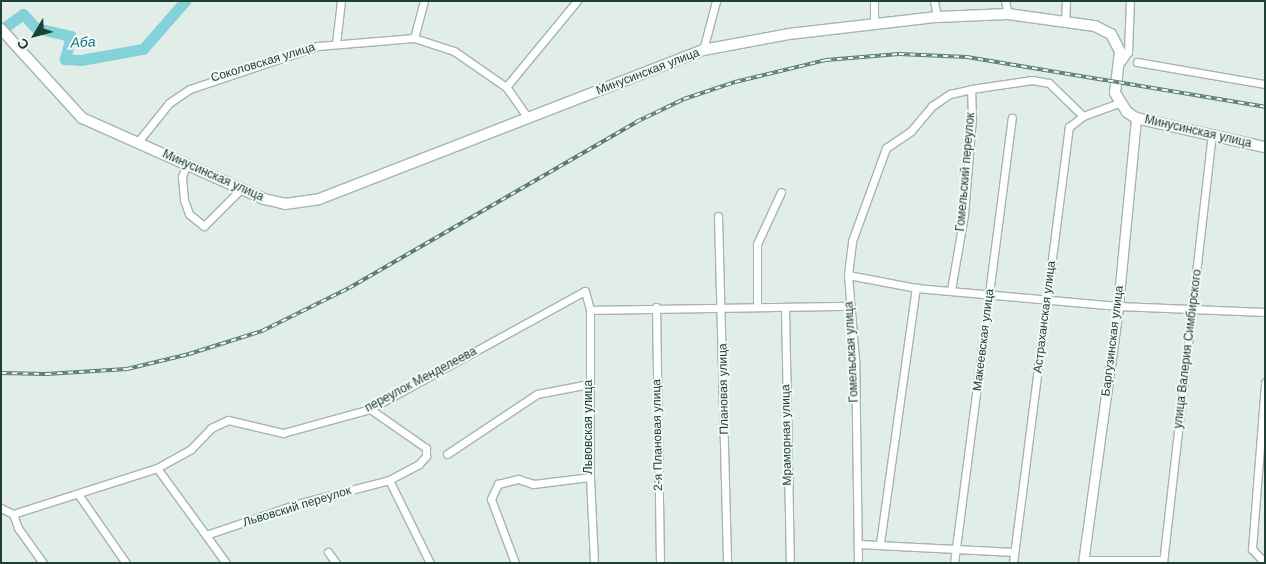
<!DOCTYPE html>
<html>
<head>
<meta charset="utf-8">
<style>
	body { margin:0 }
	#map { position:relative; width:1266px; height:564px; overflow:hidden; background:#e1ede7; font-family:Arial,sans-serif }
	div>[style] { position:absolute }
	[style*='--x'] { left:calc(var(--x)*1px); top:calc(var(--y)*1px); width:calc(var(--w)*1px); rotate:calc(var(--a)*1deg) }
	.river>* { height:11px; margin:-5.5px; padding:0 5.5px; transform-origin:5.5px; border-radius:5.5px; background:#83d1d9 }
	.roads { filter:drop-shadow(1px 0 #a3b6ae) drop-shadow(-1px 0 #a3b6ae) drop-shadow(0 1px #a3b6ae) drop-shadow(0 -1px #a3b6ae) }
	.minor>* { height:7px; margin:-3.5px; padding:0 3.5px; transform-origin:3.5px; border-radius:3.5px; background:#fff }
	.tertiary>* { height:9px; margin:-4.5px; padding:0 4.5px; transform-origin:4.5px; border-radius:4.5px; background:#fff }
	.secondary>* { height:10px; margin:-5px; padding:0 5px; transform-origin:5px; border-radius:5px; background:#fff }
	.rail>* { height:4px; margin-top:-2px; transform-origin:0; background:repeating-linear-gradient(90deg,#f2f9f5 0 5.5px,#5a7c71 0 11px); box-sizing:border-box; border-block:1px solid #5a7c71 }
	span { translate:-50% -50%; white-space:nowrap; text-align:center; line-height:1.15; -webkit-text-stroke:4px #f2f9f5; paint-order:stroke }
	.street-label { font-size:12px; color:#1f4035 }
	.water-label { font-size:14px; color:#127783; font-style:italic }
	.frame { position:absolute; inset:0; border:2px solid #1f4035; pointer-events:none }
	.north { position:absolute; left:10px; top:10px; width:50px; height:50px; -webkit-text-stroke:4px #f2f9f5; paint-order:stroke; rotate:233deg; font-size:14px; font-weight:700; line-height:20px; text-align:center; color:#1f4035 }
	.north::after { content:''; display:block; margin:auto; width:18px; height:22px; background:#1f4035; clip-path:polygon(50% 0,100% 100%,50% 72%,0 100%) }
</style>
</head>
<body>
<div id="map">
	<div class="river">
		<i style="--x:1;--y:30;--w:27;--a:-36"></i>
		<i style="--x:23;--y:14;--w:19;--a:47"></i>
		<i style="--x:36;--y:28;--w:36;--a:13"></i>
		<i style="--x:71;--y:36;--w:24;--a:105"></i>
		<i style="--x:65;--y:59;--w:16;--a:4"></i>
		<i style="--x:81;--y:60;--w:63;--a:-10.1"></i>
		<i style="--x:143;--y:49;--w:64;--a:-48.8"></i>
	</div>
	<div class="roads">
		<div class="minor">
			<i style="--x:874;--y:1;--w:21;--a:90"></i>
			<i style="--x:934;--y:1;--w:16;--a:79"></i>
			<i style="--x:1005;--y:1;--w:13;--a:77"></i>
			<i style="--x:1065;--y:21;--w:20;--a:-87"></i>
			<i style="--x:414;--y:38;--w:38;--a:-75"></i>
			<i style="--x:336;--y:44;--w:43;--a:-83.4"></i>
			<i style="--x:703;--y:50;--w:51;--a:-75.1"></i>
			<i style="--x:1121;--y:62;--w:12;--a:-55"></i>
			<i style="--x:1128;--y:52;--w:51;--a:-87.8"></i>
			<i style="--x:1137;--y:62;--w:130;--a:9.8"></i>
			<i style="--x:528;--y:118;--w:38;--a:-125"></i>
			<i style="--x:506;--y:87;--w:112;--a:-50.5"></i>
			<i style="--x:137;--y:143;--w:51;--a:-51.3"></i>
			<i style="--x:169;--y:103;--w:25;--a:-34"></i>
			<i style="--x:190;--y:89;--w:135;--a:-18.6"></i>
			<i style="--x:318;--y:46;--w:96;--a:-4.8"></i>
			<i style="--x:414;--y:38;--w:42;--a:18"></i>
			<i style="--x:454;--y:51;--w:63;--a:34.7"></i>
			<i style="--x:187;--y:163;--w:15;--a:110"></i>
			<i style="--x:182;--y:177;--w:23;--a:85"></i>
			<i style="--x:184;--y:200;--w:15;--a:70"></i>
			<i style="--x:189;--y:214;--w:19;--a:39"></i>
			<i style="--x:204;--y:226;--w:52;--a:-45"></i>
			<i style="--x:718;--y:216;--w:347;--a:88.5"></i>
			<i style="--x:848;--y:275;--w:69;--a:10.8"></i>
			<i style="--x:916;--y:288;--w:203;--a:5.1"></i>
			<i style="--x:1118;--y:306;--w:147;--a:2.3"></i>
			<i style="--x:951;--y:290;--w:76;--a:-80.2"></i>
			<i style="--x:964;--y:215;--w:98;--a:-85.3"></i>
			<i style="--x:972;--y:117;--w:28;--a:-92"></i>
			<i style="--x:971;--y:89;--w:62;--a:-8.4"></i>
			<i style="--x:1032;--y:80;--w:17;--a:10"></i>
			<i style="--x:1049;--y:83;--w:47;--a:44.1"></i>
			<i style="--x:757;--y:305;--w:61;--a:-90"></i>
			<i style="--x:757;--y:244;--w:57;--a:-65.2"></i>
			<i style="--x:656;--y:307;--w:256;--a:89.1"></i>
			<i style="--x:785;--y:307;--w:256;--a:88.9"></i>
			<i style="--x:590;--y:310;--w:260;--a:-0.9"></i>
			<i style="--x:447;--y:454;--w:108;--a:-33.7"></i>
			<i style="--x:537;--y:394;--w:53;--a:-10.9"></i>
			<i style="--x:157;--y:468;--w:117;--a:54"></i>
			<i style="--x:389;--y:480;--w:93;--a:63.7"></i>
			<i style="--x:78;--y:494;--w:84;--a:55.2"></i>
			<i style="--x:1;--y:508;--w:13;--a:27"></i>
			<i style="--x:13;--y:514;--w:151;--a:-17.7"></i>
			<i style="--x:157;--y:468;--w:39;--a:-29"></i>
			<i style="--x:191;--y:449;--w:29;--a:-46"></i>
			<i style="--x:211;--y:428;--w:19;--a:-25"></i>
			<i style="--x:228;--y:420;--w:57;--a:13.3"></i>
			<i style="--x:283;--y:433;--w:90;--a:-15.4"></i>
			<i style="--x:370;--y:409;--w:245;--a:-28.8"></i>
			<i style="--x:585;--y:291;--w:20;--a:75"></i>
			<i style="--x:590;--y:310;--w:167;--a:90"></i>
			<i style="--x:590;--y:477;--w:86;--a:87.3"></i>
			<i style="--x:13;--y:514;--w:15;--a:70"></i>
			<i style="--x:18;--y:528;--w:43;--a:54.5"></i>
			<i style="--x:206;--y:535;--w:96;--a:-18.8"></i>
			<i style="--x:297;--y:504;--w:95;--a:-14.6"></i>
			<i style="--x:389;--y:480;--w:34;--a:-28"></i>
			<i style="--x:419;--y:464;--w:11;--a:-49"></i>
			<i style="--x:426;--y:456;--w:8;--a:-90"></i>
			<i style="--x:426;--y:448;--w:68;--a:-145.1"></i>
			<i style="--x:880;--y:543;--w:258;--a:-82"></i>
			<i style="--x:858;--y:544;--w:156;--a:2.9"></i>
			<i style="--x:328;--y:552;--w:14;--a:54"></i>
			<i style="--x:1083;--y:560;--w:80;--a:0"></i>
			<i style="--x:515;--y:563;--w:68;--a:-110.6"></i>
			<i style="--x:491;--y:499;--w:17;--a:-65"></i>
			<i style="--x:498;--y:484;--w:21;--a:-14"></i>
			<i style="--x:518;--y:479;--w:16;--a:18"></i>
			<i style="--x:533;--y:484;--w:57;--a:-7"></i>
			<i style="--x:858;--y:563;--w:204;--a:-90.8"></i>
			<i style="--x:855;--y:359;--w:84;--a:-94.8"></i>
			<i style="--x:848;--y:275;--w:34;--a:-83"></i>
			<i style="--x:852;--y:241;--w:99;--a:-69.9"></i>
			<i style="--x:886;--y:148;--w:30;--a:-34"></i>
			<i style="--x:911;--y:131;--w:33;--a:-50"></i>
			<i style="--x:932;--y:106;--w:22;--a:-34"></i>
			<i style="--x:950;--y:94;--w:22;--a:-13"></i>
			<i style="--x:954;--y:563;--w:449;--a:-82.6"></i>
			<i style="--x:1013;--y:563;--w:440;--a:-82.7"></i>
			<i style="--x:1069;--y:127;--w:18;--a:-38"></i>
			<i style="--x:1083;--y:116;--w:38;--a:-20"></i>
			<i style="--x:1163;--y:563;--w:431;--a:-83.5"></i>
			<i style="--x:1265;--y:563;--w:19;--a:-133"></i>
			<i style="--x:1252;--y:549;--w:167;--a:-85.5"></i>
		</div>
		<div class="tertiary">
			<i style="--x:1083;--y:563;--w:259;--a:-82.2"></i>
			<i style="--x:1118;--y:306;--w:189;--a:-84.5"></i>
		</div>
		<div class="secondary">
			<i style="--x:1;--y:29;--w:120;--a:47.7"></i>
			<i style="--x:82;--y:118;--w:199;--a:24"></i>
			<i style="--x:264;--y:199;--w:22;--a:13"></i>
			<i style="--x:285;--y:204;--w:34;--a:-8"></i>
			<i style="--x:319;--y:199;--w:412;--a:-21.2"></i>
			<i style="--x:703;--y:50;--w:87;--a:-10.5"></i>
			<i style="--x:789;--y:34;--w:149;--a:-6.6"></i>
			<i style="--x:937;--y:17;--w:71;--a:-2.4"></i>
			<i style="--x:1008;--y:14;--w:88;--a:7.9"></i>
			<i style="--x:1095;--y:26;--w:18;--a:27"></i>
			<i style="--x:1111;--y:34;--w:20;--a:63"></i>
			<i style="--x:1120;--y:52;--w:41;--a:97"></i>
			<i style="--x:1115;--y:93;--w:22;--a:58"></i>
			<i style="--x:1127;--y:112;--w:11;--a:34"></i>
			<i style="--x:1136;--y:118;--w:132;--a:12.7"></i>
		</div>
	</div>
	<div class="rail">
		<i style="--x:1;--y:373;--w:45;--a:1.3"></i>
		<i style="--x:46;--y:374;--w:81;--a:-3.5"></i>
		<i style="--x:127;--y:369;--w:64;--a:-13.6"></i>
		<i style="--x:189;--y:354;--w:77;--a:-17.5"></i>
		<i style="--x:262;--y:331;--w:97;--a:-26.3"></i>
		<i style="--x:349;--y:288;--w:332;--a:-30"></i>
		<i style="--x:636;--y:122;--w:53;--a:-25.6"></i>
		<i style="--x:684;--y:99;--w:54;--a:-18.4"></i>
		<i style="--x:735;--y:82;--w:94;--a:-13.6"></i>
		<i style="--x:826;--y:60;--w:73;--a:-4.7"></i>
		<i style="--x:899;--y:54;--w:68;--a:2.5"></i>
		<i style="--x:967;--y:57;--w:302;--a:9.5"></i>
	</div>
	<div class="street-label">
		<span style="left:263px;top:63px;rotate:-17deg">Соколовская улица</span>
		<span style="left:648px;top:72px;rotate:-21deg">Минусинская улица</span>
		<span style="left:1198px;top:132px;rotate:13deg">Минусинская улица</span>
		<span style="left:966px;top:172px;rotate:-85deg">Гомельский переулок</span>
		<span style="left:213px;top:176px;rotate:24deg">Минусинская улица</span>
		<span style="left:1045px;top:317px;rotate:-83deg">Астраханская улица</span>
		<span style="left:984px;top:340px;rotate:-83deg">Макеевская улица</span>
		<span style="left:1113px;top:341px;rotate:-83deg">Баргузинская улица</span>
		<span style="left:1188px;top:349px;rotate:-83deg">улица Валерия Симбирского</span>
		<span style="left:852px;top:352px;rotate:-93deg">Гомельская улица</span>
		<span style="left:421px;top:380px;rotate:-28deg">переулок Менделеева</span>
		<span style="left:724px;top:389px;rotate:-91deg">Плановая улица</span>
		<span style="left:589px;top:427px;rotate:-90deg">Львовская улица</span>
		<span style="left:658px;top:435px;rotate:-91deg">2-я Плановая улица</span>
		<span style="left:787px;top:435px;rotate:-91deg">Мраморная улица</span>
		<span style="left:297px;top:507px;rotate:-17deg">Львовский переулок</span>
	</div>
	<div class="water-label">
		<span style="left:83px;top:42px;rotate:-3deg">Аба</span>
	</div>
	<div class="frame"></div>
	<div class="north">С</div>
</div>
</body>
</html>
